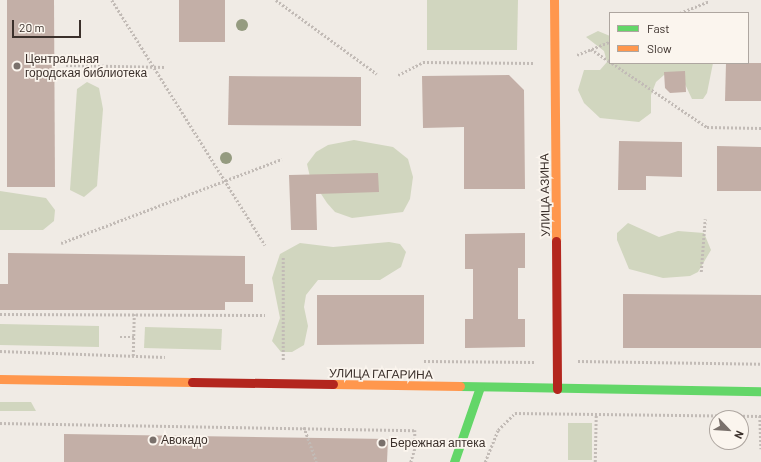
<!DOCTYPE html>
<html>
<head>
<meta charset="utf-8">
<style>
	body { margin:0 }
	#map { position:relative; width:761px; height:462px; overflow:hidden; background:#f0ebe5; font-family:Barlow,sans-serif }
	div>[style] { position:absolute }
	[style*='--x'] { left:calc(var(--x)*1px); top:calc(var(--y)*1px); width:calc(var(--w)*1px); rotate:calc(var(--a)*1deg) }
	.green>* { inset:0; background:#d1d6bf }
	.building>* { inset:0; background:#c3afa7 }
	.path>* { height:2.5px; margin-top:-1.25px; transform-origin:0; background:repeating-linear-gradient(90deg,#c2bbb6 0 2px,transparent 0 4px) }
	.fast>* { height:9px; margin:-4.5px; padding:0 4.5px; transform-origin:4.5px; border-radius:4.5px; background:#63d668 }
	.slow>* { height:9px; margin:-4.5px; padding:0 4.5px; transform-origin:4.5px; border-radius:4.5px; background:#ff974d }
	.jam>* { height:9px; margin:-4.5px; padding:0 4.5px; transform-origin:4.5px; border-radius:4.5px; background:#b3261e }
	.trees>* { width:12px; height:12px; margin:-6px; border-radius:50%; background:#959b80 }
	.dots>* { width:11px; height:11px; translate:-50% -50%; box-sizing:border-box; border:2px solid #fbf5ee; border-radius:50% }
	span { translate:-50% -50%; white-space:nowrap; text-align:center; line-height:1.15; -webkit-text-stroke:3.5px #fbf5ee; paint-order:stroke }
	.poi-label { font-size:12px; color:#3b302b }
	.left { translate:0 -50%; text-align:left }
	.street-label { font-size:12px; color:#3b302b }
	.legend { position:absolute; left:609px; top:12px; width:140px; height:52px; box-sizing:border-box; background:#fbf5ee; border:1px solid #aea6a0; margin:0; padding:5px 7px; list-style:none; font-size:12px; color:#3b302b }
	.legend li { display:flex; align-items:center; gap:8px; height:20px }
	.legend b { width:20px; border:1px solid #aea6a0 }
	.north { position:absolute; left:709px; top:410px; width:40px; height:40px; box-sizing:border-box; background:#fbf5ee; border:1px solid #aea6a0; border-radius:50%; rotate:115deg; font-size:11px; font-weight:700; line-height:16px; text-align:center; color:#3b302b }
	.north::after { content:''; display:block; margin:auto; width:14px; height:18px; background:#7a716c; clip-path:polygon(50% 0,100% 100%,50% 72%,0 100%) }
	.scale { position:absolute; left:12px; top:20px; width:69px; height:18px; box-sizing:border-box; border:2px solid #3b302b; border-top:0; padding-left:5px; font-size:12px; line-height:14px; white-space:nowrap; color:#3b302b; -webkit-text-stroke:3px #fbf5ee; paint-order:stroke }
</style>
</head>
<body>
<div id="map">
	<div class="green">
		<i style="clip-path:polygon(427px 0,518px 0,517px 50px,427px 50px)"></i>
		<i style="clip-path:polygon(598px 31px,610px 36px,610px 63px,713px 63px,707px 93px,703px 99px,692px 99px,683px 80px,664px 75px,656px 82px,651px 95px,651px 113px,639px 122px,600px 118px,584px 103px,578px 90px,584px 70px,600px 70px,607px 62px,604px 51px,586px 37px)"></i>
		<i style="clip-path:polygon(87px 82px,99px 88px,103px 109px,97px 186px,84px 197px,70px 190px,77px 89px)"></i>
		<i style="clip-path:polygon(354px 140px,393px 147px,408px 159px,413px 177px,410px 199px,403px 212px,352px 218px,335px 212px,327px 203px,310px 177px,307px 164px,316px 152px,328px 145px)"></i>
		<i style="clip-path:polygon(0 191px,46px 198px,55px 210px,54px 221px,43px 230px,0 230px)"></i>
		<i style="clip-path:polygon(628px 223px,659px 237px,678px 231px,704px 233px,711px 250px,698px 272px,690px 276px,663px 278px,629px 269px,617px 240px,617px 233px)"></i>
		<i style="clip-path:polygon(389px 242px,400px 244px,406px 252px,401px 267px,380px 280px,318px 280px,306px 295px,304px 307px,308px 326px,304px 345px,292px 352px,281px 352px,272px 341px,280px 318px,272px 278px,280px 254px,300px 243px,333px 247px)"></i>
		<i style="clip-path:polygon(0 324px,99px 326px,99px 347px,0 345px)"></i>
		<i style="clip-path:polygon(145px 327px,222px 329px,221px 350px,144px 348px)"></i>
		<i style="clip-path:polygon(0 402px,31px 402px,36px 411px,0 411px)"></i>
		<i style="clip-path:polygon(568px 423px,592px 423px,592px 460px,568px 460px)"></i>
	</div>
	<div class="building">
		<i style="clip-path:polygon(7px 0,54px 0,55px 187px,7px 187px)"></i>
		<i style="clip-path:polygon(179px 0,225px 0,225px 42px,179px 42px)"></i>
		<i style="clip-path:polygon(726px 63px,761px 63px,761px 101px,725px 101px)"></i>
		<i style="clip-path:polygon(685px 71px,686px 92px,670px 93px,665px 88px,664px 72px)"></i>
		<i style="clip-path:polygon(509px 75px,524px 90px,525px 189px,464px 189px,464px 127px,423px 128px,422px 76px)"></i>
		<i style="clip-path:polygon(229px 76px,361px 77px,361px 126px,228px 125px)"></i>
		<i style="clip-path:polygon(619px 141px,682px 142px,682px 177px,646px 176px,646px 190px,618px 190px)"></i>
		<i style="clip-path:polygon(717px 146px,761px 147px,761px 191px,717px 191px)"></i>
		<i style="clip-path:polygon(378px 173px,379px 192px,316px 194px,317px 230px,291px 230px,289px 175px)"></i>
		<i style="clip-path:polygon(525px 233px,525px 268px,518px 268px,518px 319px,525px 319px,525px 347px,465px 348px,465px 319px,473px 319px,473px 269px,465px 269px,465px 234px)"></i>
		<i style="clip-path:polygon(8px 253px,245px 256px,245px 284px,253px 284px,253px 302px,225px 302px,225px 310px,0 310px,0 284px,8px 284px)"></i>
		<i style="clip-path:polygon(623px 294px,761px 295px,761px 348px,623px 348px)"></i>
		<i style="clip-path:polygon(317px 295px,424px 295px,424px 344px,317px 345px)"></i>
		<i style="clip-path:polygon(64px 434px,388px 439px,387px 462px,64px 462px)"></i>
	</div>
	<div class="path">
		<i style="--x:112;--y:0;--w:289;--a:58"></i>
		<i style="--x:276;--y:0;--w:125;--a:36.2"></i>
		<i style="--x:680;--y:13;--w:31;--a:-22"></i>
		<i style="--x:591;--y:49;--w:23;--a:34"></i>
		<i style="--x:577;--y:55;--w:35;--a:-22"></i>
		<i style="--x:612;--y:63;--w:115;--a:34"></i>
		<i style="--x:707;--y:127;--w:54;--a:1.1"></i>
		<i style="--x:66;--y:65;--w:99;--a:1.2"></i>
		<i style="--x:398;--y:75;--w:28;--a:-27"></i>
		<i style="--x:423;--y:62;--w:110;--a:0.5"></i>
		<i style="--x:61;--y:243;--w:236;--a:-20.8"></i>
		<i style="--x:701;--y:272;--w:53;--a:-85.7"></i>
		<i style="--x:0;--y:314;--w:265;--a:0.2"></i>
		<i style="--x:120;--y:337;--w:14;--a:0"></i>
		<i style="--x:0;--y:351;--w:165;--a:2.1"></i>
		<i style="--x:133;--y:356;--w:42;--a:-88.6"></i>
		<i style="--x:283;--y:360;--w:104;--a:-90"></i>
		<i style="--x:424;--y:361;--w:111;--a:0.5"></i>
		<i style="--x:578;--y:361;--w:183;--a:0.9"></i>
		<i style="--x:760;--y:416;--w:33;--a:88"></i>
		<i style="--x:0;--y:423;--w:415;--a:1"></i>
		<i style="--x:415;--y:430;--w:19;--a:90"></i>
		<i style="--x:415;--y:449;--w:14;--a:107"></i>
		<i style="--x:304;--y:427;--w:37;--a:70"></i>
		<i style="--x:485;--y:462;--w:35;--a:-68"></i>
		<i style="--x:498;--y:430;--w:24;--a:-45"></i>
		<i style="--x:515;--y:413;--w:246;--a:0.7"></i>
		<i style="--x:595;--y:462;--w:48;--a:-88.8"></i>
	</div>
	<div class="fast">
		<i style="--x:460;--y:386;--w:301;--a:1"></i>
		<i style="--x:454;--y:462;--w:79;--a:-70.9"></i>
	</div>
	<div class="slow">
		<i style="--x:554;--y:0;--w:241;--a:89.5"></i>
		<i style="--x:0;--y:379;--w:192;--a:0.9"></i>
		<i style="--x:333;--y:384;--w:127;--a:0.9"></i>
	</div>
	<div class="jam">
		<i style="--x:556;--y:241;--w:148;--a:89.6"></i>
		<i style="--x:192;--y:382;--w:141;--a:0.8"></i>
	</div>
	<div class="trees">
		<i style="left:242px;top:25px"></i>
		<i style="left:226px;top:158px"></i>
	</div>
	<div class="dots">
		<i style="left:17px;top:66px;background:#7a716c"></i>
		<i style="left:153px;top:440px;background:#7a716c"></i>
		<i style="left:382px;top:443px;background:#7a716c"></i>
	</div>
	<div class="poi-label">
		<span class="left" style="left:25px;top:66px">Центральная<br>городская библиотека</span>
		<span class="left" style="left:161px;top:440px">Авокадо</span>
		<span class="left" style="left:390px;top:443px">Бережная аптека</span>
	</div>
	<div class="street-label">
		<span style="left:545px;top:195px;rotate:-91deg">УЛИЦА АЗИНА</span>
		<span style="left:381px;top:374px;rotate:1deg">УЛИЦА ГАГАРИНА</span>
	</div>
	<ul class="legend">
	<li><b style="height:5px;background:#63d668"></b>Fast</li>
	<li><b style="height:5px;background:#ff974d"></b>Slow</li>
	</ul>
	<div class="north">N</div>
	<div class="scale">20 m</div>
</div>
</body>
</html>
